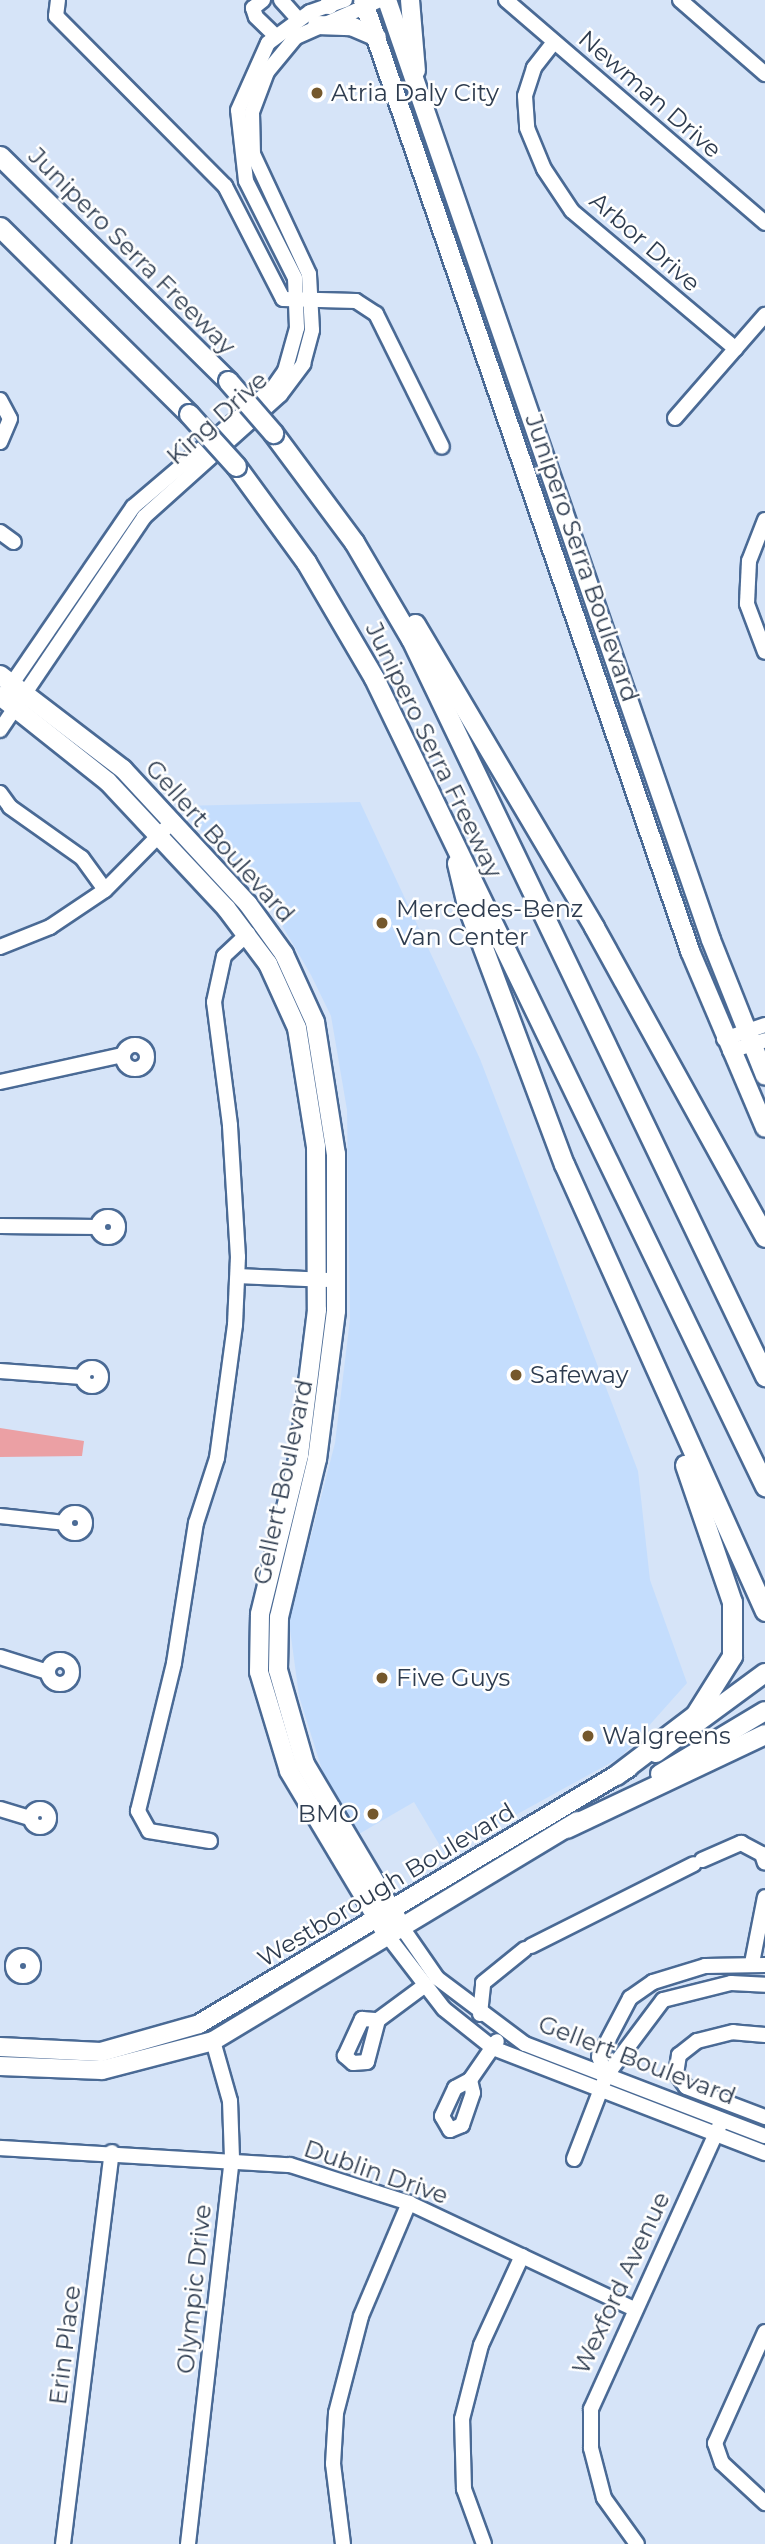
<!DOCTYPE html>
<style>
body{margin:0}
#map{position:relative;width:765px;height:2544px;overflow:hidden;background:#d6e4f8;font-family:Montserrat,sans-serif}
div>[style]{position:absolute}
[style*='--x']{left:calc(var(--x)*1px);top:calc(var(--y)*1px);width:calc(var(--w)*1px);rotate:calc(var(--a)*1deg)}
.built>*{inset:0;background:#c4ddfd}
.green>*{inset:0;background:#eba0a4}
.roads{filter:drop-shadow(2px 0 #4a6a95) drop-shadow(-2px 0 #4a6a95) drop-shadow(0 2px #4a6a95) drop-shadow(0 -2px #4a6a95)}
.minor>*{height:14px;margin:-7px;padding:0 7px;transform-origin:7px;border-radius:7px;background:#fff}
.minor>.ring{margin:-7px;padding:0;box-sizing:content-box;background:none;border:14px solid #fff;border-radius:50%}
.major>*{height:18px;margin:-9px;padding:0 9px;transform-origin:9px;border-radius:9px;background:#fff}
.highway>*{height:19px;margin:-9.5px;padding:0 9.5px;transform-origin:9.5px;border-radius:9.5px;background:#fff}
.bridges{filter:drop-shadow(2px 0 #4a6a95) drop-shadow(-2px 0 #4a6a95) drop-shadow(0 2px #4a6a95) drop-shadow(0 -2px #4a6a95)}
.highway-bridge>*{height:19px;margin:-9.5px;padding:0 9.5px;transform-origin:9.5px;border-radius:9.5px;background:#fff}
.dots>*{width:19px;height:19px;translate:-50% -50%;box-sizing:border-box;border:4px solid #fff;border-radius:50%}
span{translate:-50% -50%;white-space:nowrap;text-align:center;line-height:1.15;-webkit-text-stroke:5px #fff;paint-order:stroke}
.poi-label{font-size:24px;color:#2e3c4f}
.left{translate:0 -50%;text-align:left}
.right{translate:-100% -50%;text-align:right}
.street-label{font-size:24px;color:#2e3c4f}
</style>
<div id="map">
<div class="built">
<div style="clip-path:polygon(360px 802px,480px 1059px,638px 1471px,650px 1580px,687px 1683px,621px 1757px,445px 1854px,414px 1802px,359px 1834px,323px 1773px,299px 1696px,289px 1622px,335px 1443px,350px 1319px,347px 1110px,331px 1016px,311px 975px,266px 898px,178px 806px)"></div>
</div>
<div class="green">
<div style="clip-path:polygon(0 1428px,84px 1441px,82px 1456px,0 1457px)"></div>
</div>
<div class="roads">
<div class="minor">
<div style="--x:58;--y:0;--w:16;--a:97"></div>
<div style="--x:56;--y:16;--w:240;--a:45.2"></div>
<div style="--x:225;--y:186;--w:127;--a:62.8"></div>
<div style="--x:283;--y:299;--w:73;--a:1.6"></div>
<div style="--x:356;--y:301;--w:24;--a:33"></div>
<div style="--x:376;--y:314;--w:148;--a:63.6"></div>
<div style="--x:263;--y:0;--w:13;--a:141"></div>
<div style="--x:253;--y:8;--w:9;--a:72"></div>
<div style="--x:256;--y:17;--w:28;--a:44"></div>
<div style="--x:281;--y:0;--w:25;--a:48"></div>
<div style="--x:506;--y:0;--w:342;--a:40.7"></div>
<div style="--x:680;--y:0;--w:113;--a:41"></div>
<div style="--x:554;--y:42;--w:33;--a:128"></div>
<div style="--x:534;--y:68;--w:29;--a:108"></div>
<div style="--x:525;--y:96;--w:32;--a:86"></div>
<div style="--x:527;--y:128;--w:44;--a:67.5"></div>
<div style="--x:544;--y:169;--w:50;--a:56.3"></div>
<div style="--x:572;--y:211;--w:214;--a:40.1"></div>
<div style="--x:0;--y:400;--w:21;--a:62"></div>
<div style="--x:10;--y:419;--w:25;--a:113"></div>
<div style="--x:675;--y:418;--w:137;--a:-48.9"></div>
<div style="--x:765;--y:520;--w:44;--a:111.3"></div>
<div style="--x:749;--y:561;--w:43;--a:92.7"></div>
<div style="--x:747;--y:604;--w:51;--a:69.4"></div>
<div style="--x:0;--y:532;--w:17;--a:36"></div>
<div style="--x:7;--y:691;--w:223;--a:-55.6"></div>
<div style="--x:133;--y:507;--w:184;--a:-40.4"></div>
<div style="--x:273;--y:388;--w:21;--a:-55"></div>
<div style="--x:285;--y:371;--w:45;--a:-74.4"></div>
<div style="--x:297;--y:328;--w:50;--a:-92.3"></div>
<div style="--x:295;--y:278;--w:109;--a:-116.8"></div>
<div style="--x:246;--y:181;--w:71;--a:-96.4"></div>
<div style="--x:238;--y:110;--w:73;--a:-65.9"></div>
<div style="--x:268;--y:43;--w:52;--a:-36.4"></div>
<div style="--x:310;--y:12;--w:37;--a:-19"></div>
<div style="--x:0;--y:730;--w:257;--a:-55.9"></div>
<div style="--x:144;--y:517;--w:183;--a:-41.9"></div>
<div style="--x:280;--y:395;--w:39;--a:-53"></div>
<div style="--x:303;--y:364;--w:35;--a:-75"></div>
<div style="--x:312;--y:330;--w:56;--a:-93.1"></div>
<div style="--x:309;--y:274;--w:132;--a:-115"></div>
<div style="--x:253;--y:154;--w:42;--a:-91.4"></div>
<div style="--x:252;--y:112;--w:43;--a:-69.4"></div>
<div style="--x:267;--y:72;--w:45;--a:-50.4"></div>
<div style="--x:296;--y:37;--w:92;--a:-23.8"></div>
<div style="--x:0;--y:793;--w:17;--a:54"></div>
<div style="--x:10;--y:807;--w:88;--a:35.3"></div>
<div style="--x:82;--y:858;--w:39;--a:54"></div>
<div style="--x:0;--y:947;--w:54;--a:-21.8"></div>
<div style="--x:50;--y:927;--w:66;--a:-33.9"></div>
<div style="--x:105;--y:890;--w:95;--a:-45.4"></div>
<div style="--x:724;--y:1039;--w:43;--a:-18.9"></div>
<div class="ring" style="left:123px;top:1045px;width:10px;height:10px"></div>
<div style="--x:730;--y:1051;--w:37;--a:-17"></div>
<div style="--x:0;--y:1082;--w:126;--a:-12.4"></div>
<div class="ring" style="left:98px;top:1217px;width:6px;height:6px"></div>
<div style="--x:0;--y:1226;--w:98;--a:0.6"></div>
<div style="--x:238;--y:1276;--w:89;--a:2.6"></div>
<div class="ring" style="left:83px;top:1368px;width:4px;height:4px"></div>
<div style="--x:0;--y:1371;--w:82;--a:4.2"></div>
<div class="ring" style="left:65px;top:1513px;width:6px;height:6px"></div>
<div style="--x:0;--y:1516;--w:65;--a:6.1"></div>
<div style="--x:0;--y:1657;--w:50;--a:17.4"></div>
<div class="ring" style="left:48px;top:1660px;width:10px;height:10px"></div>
<div style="--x:0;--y:1809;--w:31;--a:17"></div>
<div class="ring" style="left:31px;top:1809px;width:4px;height:4px"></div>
<div style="--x:210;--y:1841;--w:62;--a:-170.7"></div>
<div style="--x:149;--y:1831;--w:23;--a:-119"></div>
<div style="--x:138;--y:1811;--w:152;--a:-76.3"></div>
<div style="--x:174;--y:1663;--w:142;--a:-81.1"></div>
<div style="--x:196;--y:1523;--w:68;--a:-72.1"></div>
<div style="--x:217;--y:1458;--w:134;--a:-82.3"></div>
<div style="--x:235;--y:1325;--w:68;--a:-87.5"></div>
<div style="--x:238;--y:1257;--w:132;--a:-93.5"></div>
<div style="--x:230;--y:1125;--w:124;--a:-97.4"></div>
<div style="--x:214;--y:1002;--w:47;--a:-77.7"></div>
<div style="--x:224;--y:956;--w:33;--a:-43"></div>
<div style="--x:702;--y:1860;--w:43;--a:-23.6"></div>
<div style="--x:741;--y:1843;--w:24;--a:28"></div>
<div style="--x:762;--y:1854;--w:9;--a:72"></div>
<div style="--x:401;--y:1926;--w:63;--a:55.3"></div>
<div style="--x:437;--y:1978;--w:110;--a:36.9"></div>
<div style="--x:525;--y:2044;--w:257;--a:21"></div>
<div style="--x:387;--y:1935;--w:93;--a:52.4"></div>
<div style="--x:444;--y:2009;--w:63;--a:38.5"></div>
<div style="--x:493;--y:2048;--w:292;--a:21.1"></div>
<div style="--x:531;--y:1946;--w:182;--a:-26.7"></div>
<div class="ring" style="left:13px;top:1956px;width:6px;height:6px"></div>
<div style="--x:752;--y:1963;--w:67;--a:-78.9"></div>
<div style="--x:480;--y:2014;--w:31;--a:-84"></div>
<div style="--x:483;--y:1983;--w:54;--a:-39"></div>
<div style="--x:378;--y:2020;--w:43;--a:104.7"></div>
<div style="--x:367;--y:2062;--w:14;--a:176"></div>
<div style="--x:353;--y:2063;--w:11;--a:-139"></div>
<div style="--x:345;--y:2056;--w:41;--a:-65.3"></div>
<div style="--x:362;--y:2019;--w:16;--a:4"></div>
<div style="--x:378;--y:2020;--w:57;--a:-36.5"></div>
<div style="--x:765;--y:2035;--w:32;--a:-175"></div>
<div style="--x:733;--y:2032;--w:37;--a:166"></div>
<div style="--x:697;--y:2041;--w:23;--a:142"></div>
<div style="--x:679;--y:2055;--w:18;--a:99"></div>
<div style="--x:676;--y:2073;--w:17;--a:54"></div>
<div style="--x:686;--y:2087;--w:85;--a:20.8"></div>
<div style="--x:606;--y:2076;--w:20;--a:-110"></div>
<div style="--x:599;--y:2057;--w:67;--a:-62.3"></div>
<div style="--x:630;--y:1998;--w:28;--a:-35"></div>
<div style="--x:653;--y:1982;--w:54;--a:-17.1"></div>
<div style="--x:705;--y:1966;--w:60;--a:-1"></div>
<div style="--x:470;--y:2080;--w:13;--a:77"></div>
<div style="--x:473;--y:2093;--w:34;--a:109"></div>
<div style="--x:462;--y:2125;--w:13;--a:157"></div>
<div style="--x:450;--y:2130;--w:16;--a:-120"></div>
<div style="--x:442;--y:2116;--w:31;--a:-65"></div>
<div style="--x:455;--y:2088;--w:17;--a:-28"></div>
<div style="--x:470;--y:2080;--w:47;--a:-55.3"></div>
<div style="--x:0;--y:2148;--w:290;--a:3.4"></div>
<div style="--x:290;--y:2165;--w:125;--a:17.7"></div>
<div style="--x:409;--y:2203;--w:249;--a:25.2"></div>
<div style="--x:574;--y:2159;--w:89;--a:-68.9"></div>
<div style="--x:606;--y:2076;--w:95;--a:-53.1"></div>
<div style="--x:663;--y:2000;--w:70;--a:-14"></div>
<div style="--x:731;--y:1983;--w:34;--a:3"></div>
<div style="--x:765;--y:2332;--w:122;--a:114.2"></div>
<div style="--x:715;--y:2443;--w:21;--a:71"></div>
<div style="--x:722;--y:2463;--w:59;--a:42.9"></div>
<div style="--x:63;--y:2544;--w:395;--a:-82.9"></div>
<div style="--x:188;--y:2544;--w:388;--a:-83.5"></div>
<div style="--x:232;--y:2158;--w:57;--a:-92"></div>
<div style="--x:230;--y:2101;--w:62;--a:-105.8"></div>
<div style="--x:343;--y:2544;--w:81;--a:-97.1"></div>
<div style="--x:333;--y:2464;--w:51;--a:-86.6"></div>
<div style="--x:336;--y:2413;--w:100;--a:-75.5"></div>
<div style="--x:361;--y:2316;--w:123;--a:-67"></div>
<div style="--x:484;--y:2544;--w:59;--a:-110"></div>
<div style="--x:464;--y:2489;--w:70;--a:-91.6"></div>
<div style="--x:462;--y:2419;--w:76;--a:-75.6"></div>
<div style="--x:481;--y:2345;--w:98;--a:-65.3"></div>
<div style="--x:637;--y:2544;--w:57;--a:-125.7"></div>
<div style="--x:604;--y:2498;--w:52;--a:-104.6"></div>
<div style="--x:591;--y:2448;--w:39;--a:-90"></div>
<div style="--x:591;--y:2409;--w:317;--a:-65.6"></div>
</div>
<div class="major">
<div style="--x:363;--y:0;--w:1006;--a:71.02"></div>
<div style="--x:690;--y:951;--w:192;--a:67"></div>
<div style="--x:387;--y:0;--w:994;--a:70.98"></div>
<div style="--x:711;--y:940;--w:146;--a:68.3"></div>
<div style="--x:410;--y:0;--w:71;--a:85.2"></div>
<div style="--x:329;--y:5;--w:6;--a:-59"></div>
<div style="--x:317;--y:25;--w:34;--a:2"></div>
<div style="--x:351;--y:26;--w:28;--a:23"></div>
<div style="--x:0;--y:675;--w:155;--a:37.4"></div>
<div style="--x:123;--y:769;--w:184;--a:47.2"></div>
<div style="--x:248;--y:904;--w:62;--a:54.2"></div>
<div style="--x:284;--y:954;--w:75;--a:65.5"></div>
<div style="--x:315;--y:1022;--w:134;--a:81"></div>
<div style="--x:336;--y:1154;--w:157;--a:90"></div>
<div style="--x:336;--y:1311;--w:149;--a:97.3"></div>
<div style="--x:317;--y:1459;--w:163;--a:103.5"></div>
<div style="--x:279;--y:1617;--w:53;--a:91.1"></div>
<div style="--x:278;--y:1670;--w:98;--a:74"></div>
<div style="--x:305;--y:1764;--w:188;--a:59.3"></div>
<div style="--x:0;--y:696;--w:138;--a:38.5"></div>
<div style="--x:108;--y:782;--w:173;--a:46.9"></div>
<div style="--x:226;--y:908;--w:70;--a:53.1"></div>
<div style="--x:268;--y:964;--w:70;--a:65.6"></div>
<div style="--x:297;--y:1028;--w:120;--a:80.9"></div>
<div style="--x:316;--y:1146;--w:164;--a:89.7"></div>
<div style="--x:317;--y:1310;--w:146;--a:97.1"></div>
<div style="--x:299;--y:1455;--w:164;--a:103.8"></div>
<div style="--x:260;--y:1614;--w:58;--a:91"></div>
<div style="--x:259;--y:1672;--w:103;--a:73.1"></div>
<div style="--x:289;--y:1771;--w:191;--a:59.1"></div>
<div style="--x:656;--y:1753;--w:135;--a:-36.3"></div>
<div style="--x:660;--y:1774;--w:122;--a:-31"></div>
<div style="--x:0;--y:2047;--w:101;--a:2.8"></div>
<div style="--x:101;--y:2052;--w:102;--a:-15.9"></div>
<div style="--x:199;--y:2024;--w:500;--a:-30.8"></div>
<div style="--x:0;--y:2066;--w:102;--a:2.2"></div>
<div style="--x:102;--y:2070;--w:115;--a:-14.6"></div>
<div style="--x:213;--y:2041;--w:426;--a:-31.1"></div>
</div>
<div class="highway">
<div style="--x:0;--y:156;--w:320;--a:44.6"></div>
<div style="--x:0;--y:227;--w:266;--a:44.7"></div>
<div style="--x:273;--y:433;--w:136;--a:53.4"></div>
<div style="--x:354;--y:542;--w:113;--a:59.6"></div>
<div style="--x:411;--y:639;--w:818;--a:64.34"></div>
<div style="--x:236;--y:466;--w:119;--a:53.9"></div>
<div style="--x:306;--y:562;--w:134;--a:59.6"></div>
<div style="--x:374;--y:678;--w:898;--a:64.18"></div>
<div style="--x:415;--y:624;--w:352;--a:59.4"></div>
<div style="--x:594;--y:927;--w:354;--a:61.1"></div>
<div style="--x:457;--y:863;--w:43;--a:76.6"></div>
<div style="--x:467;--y:905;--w:277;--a:69.5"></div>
<div style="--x:564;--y:1164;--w:490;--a:65.8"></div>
<div style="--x:616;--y:1775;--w:99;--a:-37.2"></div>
<div style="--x:695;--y:1715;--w:70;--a:-57.9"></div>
<div style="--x:732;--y:1656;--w:54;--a:-90"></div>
<div style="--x:732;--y:1602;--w:145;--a:-108.9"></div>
<div style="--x:566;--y:1828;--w:220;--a:-25.3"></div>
</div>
</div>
<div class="bridges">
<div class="highway-bridge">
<div style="--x:228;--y:381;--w:69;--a:49.1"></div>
<div style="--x:189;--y:414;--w:70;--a:47.9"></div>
</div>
</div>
<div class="dots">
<div style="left:317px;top:93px;background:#75582c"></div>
<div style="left:382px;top:923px;background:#75582c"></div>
<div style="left:516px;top:1375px;background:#75582c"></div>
<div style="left:382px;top:1678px;background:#75582c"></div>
<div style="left:588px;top:1736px;background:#75582c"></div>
<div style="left:373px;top:1814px;background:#75582c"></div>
</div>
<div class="poi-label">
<span class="left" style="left:331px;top:93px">Atria Daly City</span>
<span class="left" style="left:396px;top:923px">Mercedes-Benz<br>Van Center</span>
<span class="left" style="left:530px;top:1375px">Safeway</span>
<span class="left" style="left:396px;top:1678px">Five Guys</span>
<span class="left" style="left:602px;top:1736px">Walgreens</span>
<span class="right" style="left:359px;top:1814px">BMO</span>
</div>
<div class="street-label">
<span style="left:650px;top:94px;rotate:41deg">Newman Drive</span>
<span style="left:645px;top:242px;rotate:41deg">Arbor Drive</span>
<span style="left:132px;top:251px;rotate:45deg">Junipero Serra Freeway</span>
<span style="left:217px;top:418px;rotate:-42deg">King Drive</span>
<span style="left:582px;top:558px;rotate:71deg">Junipero Serra Boulevard</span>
<span style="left:434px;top:750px;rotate:64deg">Junipero Serra Freeway</span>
<span style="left:220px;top:841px;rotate:48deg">Gellert Boulevard</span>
<span style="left:283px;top:1482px;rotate:-78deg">Gellert Boulevard</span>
<span style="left:386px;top:1885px;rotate:-31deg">Westborough Boulevard</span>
<span style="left:637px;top:2060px;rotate:21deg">Gellert Boulevard</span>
<span style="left:376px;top:2172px;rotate:19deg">Dublin Drive</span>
<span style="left:621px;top:2283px;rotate:-65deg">Wexford Avenue</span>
<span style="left:194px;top:2289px;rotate:-84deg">Olympic Drive</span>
<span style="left:65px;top:2345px;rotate:-83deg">Erin Place</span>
</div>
</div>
